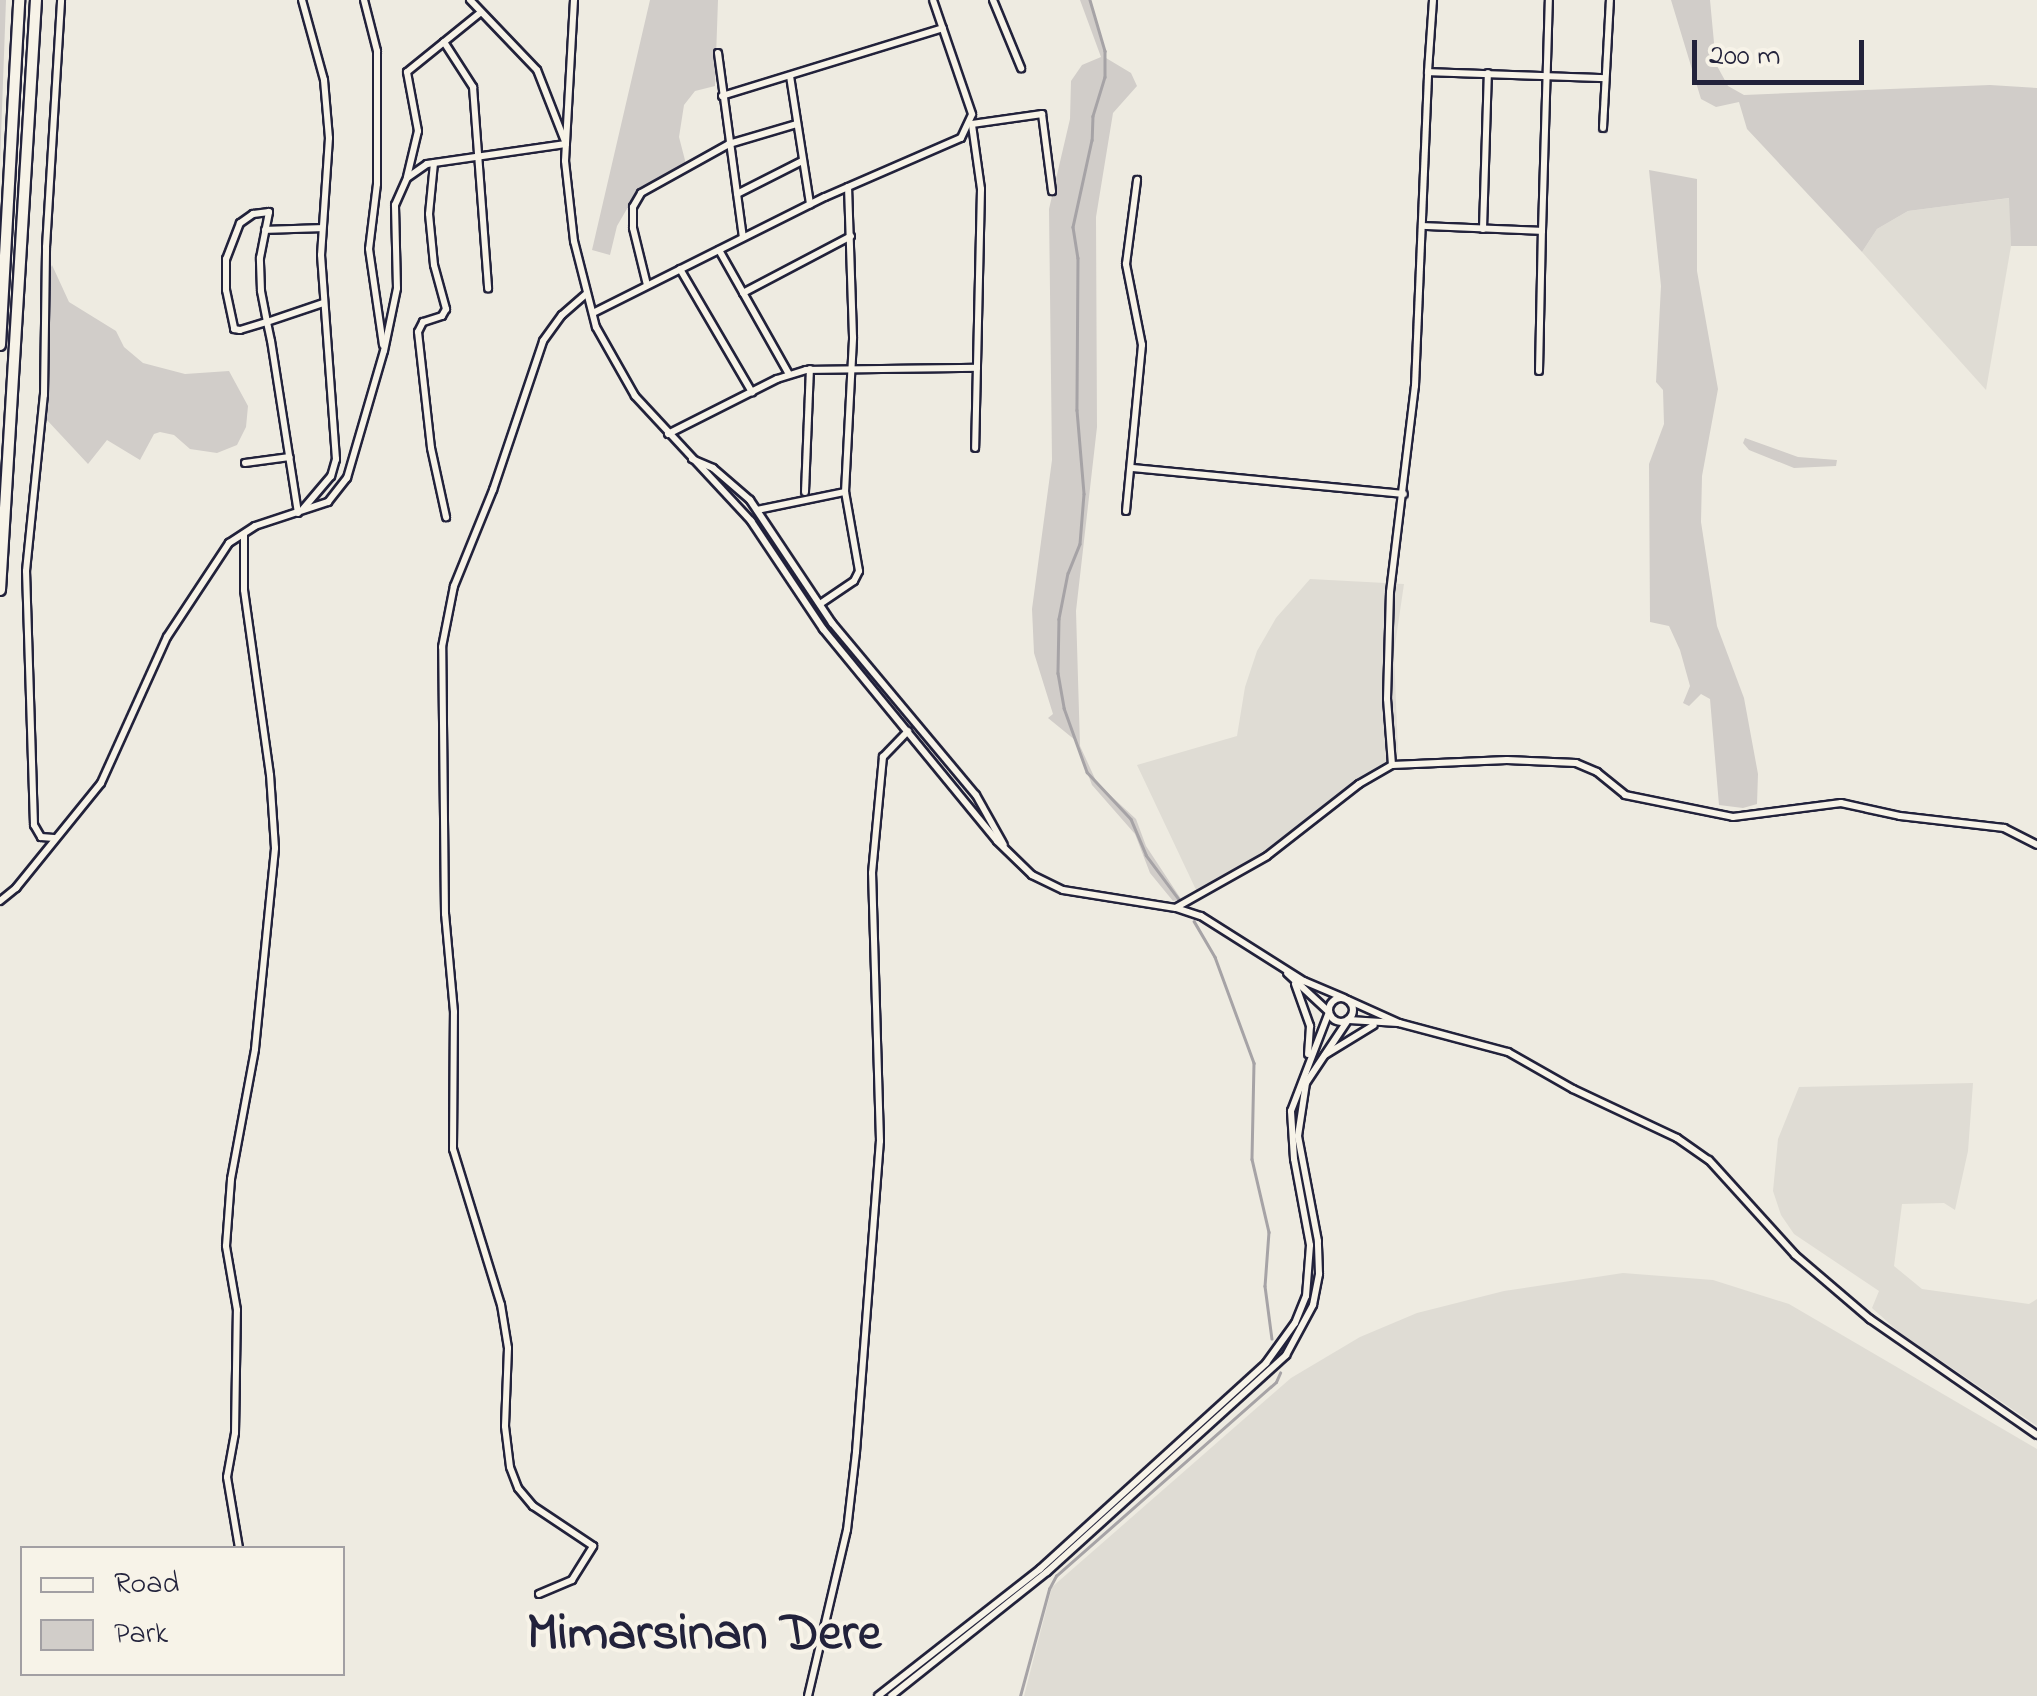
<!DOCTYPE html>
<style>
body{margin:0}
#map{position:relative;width:2037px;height:1696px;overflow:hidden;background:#eeebe1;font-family:"Indie Flower",sans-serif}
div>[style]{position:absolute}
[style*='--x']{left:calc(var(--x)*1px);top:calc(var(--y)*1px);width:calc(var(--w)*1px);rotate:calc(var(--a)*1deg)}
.built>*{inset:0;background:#dfdcd4}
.green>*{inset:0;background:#d1cdc9}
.stream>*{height:2.5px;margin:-1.25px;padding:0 1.25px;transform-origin:1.25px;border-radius:1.25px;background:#a6a3a6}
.roads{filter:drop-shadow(2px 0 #22223b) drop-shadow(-2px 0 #22223b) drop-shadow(0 2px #22223b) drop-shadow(0 -2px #22223b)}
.minor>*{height:6px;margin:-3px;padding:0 3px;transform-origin:3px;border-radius:3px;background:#f7f3e8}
.minor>.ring{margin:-3px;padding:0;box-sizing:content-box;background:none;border:6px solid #f7f3e8;border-radius:50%}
.highway>*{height:10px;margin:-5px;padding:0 5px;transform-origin:5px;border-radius:5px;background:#f7f3e8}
span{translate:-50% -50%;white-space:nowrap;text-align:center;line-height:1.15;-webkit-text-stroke:8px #f7f3e8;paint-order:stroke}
.district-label{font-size:52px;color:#22223b;font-weight:700}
.legend{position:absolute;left:20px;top:1546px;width:325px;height:130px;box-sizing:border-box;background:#f7f3e8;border:2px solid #a29fa3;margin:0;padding:12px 18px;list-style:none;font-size:30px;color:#22223b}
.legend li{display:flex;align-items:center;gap:20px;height:50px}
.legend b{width:50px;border:2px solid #a29fa3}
.scale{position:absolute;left:1692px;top:40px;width:172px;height:45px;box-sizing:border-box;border:5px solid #22223b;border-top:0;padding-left:12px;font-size:30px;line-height:35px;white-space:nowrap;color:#22223b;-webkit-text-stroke:8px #f7f3e8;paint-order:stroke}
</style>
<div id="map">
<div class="built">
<div style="clip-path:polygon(2010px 198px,2011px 246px,1986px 390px,1862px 252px,1877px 229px,1908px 211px)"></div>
<div style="clip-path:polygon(1310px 579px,1404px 584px,1394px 652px,1398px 752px,1394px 765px,1300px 831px,1198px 894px,1137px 765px,1237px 736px,1245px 687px,1257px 651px,1276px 618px)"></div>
<div style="clip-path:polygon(1973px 1083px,1968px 1151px,1955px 1210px,1944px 1203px,1902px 1204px,1894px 1266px,1922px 1289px,2029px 1304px,2037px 1299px,2037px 1426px,1899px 1332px,1872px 1308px,1879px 1291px,1794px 1234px,1781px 1215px,1773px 1191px,1778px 1139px,1799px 1087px)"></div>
<div style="clip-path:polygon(1623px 1273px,1713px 1280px,1789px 1304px,2037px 1449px,2037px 1696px,1024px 1696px,1052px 1587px,1291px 1378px,1360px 1337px,1417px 1313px,1504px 1291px)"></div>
</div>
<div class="green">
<div style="clip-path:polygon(0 0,6px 0,0 163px)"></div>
<div style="clip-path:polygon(650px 0,718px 0,715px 86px,695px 91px,684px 105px,679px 137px,687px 168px,635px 195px,617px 226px,610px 255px,592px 250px)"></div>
<div style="clip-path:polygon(1080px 0,1091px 0,1106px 58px,1131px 73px,1137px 86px,1113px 113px,1096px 217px,1097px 427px,1076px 611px,1080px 746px,1097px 783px,1136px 819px,1146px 846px,1181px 899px,1173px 901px,1150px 873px,1135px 834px,1092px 785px,1075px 740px,1048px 718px,1053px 714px,1034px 653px,1032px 609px,1052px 460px,1049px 209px,1070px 119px,1071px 81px,1082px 65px,1101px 57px)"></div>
<div style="clip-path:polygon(1671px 0,1710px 0,1716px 64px,1728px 86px,1744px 95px,1990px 85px,2037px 88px,2037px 246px,2011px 246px,2009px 198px,1908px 211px,1877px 229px,1862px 252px,1747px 129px,1739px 102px,1716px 107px,1701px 99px)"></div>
<div style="clip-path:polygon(1649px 170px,1697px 179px,1697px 271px,1718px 389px,1702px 476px,1701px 522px,1717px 626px,1744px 698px,1758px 774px,1757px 804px,1743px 808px,1719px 805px,1710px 699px,1701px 694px,1689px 706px,1683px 703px,1690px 686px,1680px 650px,1669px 626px,1650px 622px,1649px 464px,1664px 424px,1663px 390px,1656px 382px,1661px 286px)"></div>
<div style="clip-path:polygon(52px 265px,69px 302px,116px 331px,124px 347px,143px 363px,185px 374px,229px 371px,248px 406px,246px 427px,237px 445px,217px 453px,190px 449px,174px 435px,160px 432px,154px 434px,140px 460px,107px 440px,88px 464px,46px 419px,48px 274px)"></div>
<div style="clip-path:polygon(1745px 438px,1798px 457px,1837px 460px,1836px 466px,1794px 468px,1749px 450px,1743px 443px)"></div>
</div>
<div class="stream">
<div style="--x:1090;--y:0;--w:53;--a:73.6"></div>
<div style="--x:1105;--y:51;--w:26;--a:90"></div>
<div style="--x:1105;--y:77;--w:41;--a:107.1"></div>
<div style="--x:1093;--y:116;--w:24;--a:92"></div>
<div style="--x:1092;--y:140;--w:89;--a:102.3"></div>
<div style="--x:1073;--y:227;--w:31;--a:81"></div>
<div style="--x:1078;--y:258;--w:152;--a:90.4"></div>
<div style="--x:1077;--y:410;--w:84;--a:85.2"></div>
<div style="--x:1084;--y:494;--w:50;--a:94.6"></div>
<div style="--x:1080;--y:544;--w:31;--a:112"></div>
<div style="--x:1068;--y:573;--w:47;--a:101.1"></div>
<div style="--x:1059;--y:619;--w:54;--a:91.1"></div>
<div style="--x:1058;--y:673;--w:36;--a:80"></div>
<div style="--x:1064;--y:708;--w:68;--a:70.2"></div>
<div style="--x:1087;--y:772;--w:64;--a:46.9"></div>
<div style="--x:1131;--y:819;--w:39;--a:67"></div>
<div style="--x:1146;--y:855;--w:54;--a:53.3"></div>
<div style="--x:1194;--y:921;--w:42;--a:59.7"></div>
<div style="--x:1215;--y:957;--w:113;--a:69.8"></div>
<div style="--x:1254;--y:1063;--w:96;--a:91.2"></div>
<div style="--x:1252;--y:1159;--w:75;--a:76.9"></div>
<div style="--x:1269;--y:1232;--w:54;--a:94.2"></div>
<div style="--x:1265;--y:1286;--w:53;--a:82.5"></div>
<div style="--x:1020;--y:1696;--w:111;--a:-74.8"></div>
<div style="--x:1049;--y:1589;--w:15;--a:-62"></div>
<div style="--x:1056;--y:1576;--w:293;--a:-41.4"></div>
<div style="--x:1276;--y:1382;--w:10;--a:-66"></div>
</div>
<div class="roads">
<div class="minor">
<div style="--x:302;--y:0;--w:83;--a:74.6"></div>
<div style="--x:324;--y:80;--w:58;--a:85.1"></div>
<div style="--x:329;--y:138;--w:117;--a:93.9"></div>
<div style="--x:321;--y:255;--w:205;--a:85.8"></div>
<div style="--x:336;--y:459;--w:18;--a:106"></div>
<div style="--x:331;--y:476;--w:43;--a:130.3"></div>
<div style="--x:364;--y:0;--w:53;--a:75.7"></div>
<div style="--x:377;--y:51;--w:133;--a:90"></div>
<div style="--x:377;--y:184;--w:65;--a:97"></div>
<div style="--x:369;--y:249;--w:97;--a:81.7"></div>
<div style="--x:574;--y:0;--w:161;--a:93.2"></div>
<div style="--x:565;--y:161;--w:81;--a:83.6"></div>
<div style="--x:574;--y:241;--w:89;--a:75.7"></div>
<div style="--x:596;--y:327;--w:79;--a:60.5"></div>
<div style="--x:635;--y:396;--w:171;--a:47.1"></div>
<div style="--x:751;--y:521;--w:130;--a:56.3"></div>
<div style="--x:823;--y:629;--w:274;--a:50.6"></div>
<div style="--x:997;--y:841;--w:49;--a:44.2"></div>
<div style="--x:1032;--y:875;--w:34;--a:26"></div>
<div style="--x:1063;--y:890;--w:114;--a:9.1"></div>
<div style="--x:1176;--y:908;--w:26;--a:18"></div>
<div style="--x:1201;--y:916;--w:122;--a:32.3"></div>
<div style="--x:1304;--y:981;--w:43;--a:23"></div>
<div style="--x:993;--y:0;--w:74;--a:67.6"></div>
<div style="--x:1433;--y:0;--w:72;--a:94"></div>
<div style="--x:1428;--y:72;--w:176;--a:2"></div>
<div style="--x:444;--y:42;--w:54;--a:57.2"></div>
<div style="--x:473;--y:87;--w:202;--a:85.7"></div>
<div style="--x:718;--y:53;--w:186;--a:82.3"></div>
<div style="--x:790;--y:76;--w:130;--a:81.1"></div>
<div style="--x:722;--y:96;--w:231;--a:-17.1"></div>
<div style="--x:972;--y:124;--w:71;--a:-8.1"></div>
<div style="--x:1042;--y:114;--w:78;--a:82.6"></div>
<div style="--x:972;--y:125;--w:65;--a:82"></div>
<div style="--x:981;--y:189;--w:259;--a:91.3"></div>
<div style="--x:1603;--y:128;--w:128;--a:-86.9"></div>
<div style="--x:434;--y:163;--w:51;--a:95.6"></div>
<div style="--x:429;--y:214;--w:51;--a:84.4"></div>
<div style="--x:434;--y:265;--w:46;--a:74.7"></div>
<div style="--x:446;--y:309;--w:8;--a:120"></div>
<div style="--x:442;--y:316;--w:20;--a:162"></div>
<div style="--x:423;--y:322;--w:11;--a:117"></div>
<div style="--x:418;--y:332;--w:117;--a:83.6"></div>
<div style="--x:431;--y:448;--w:71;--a:77.7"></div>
<div style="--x:407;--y:177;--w:47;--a:-76.6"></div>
<div style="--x:418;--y:131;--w:60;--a:-100.6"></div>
<div style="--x:407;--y:72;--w:95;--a:-39"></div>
<div style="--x:737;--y:194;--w:73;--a:-26.9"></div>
<div style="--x:1424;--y:226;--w:118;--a:2.4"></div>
<div style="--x:1542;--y:231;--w:231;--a:-88.3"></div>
<div style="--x:1483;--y:229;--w:156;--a:-88.2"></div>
<div style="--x:265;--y:230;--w:57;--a:-2"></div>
<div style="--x:719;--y:250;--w:142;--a:60.6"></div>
<div style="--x:680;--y:269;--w:143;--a:59.7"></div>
<div style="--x:647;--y:285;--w:59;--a:-103.8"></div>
<div style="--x:633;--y:228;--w:21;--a:-90"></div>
<div style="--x:633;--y:207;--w:16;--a:-60"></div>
<div style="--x:641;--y:193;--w:101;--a:-29.1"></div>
<div style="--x:729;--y:144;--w:71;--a:-16.4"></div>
<div style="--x:743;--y:293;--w:122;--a:-27.8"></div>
<div style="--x:593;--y:313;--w:259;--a:-26.6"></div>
<div style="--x:825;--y:197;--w:148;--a:-23.5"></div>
<div style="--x:961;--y:138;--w:26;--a:-65"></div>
<div style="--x:972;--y:114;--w:120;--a:-108.9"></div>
<div style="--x:1539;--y:371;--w:140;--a:-88.8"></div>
<div style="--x:668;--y:434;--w:122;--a:-26.8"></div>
<div style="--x:777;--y:379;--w:30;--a:-17"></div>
<div style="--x:806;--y:370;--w:171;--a:-0.7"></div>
<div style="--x:692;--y:459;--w:23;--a:23"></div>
<div style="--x:713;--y:468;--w:49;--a:40.9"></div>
<div style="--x:750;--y:500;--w:148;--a:56.3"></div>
<div style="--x:832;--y:623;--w:224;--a:50.1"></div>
<div style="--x:976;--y:795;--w:57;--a:60.8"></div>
<div style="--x:245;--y:463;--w:45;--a:-7.6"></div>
<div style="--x:1133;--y:468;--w:272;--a:5.5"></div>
<div style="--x:805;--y:492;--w:123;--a:-87.7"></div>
<div style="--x:757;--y:510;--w:90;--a:-11.6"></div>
<div style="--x:1126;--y:511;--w:167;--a:-84.5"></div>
<div style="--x:1142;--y:345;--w:83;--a:-101.2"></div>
<div style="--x:1126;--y:264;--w:85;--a:-82.5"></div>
<div style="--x:298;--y:513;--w:174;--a:-98.9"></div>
<div style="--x:271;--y:341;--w:19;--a:-102"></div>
<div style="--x:267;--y:322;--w:32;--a:-101"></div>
<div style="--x:261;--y:291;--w:33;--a:-92"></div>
<div style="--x:260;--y:258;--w:47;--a:-78.9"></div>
<div style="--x:269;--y:212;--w:16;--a:173"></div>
<div style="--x:253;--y:214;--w:16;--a:145"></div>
<div style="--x:240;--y:223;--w:39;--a:111"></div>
<div style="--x:226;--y:259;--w:31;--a:90"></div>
<div style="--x:226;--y:290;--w:40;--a:78"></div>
<div style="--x:234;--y:329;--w:6;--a:9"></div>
<div style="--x:240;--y:330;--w:28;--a:-17"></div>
<div style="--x:267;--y:322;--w:59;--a:-18.7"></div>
<div style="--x:820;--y:604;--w:41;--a:-34.1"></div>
<div style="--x:854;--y:581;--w:11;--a:-63"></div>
<div style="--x:859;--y:571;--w:80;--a:-100"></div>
<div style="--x:845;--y:492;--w:155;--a:-87"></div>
<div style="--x:853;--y:337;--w:150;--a:-91.9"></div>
<div style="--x:1392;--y:765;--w:66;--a:-94.3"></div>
<div style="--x:1387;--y:699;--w:107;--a:-88.4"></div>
<div style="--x:1390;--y:592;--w:208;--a:-83.1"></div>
<div style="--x:1415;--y:386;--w:314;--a:-87.6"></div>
<div style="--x:54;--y:838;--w:13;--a:-176"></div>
<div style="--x:41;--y:837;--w:14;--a:-120"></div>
<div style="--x:34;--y:825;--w:254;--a:-91.8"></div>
<div style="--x:26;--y:571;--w:177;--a:-84.2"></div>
<div style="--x:44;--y:395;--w:148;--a:-89.2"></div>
<div style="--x:46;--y:247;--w:247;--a:-86.5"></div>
<div style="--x:0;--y:901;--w:21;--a:-39"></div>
<div style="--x:16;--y:888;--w:135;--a:-51"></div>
<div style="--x:101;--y:783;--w:160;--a:-65.7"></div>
<div style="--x:167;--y:637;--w:113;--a:-56.6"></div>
<div style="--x:229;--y:543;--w:31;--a:-33"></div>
<div style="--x:255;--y:526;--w:77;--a:-18.2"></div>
<div style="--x:328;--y:502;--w:31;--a:-52"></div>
<div style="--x:347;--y:478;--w:132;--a:-73.8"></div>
<div style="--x:384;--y:351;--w:64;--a:-78.3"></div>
<div style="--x:397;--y:288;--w:83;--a:-91.4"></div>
<div style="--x:395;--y:205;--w:30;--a:-66"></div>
<div style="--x:407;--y:178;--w:24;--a:-35"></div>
<div style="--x:427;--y:164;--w:140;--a:-8.2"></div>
<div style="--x:566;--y:144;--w:79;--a:-111.4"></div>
<div style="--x:537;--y:70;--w:97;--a:-133.7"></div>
<div style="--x:1177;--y:907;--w:103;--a:-29.5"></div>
<div style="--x:1267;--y:856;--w:117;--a:-38"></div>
<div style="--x:1359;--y:784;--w:38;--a:-30"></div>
<div style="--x:1392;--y:765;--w:115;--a:-2.5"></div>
<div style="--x:1507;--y:760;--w:69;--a:2.5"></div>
<div style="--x:1576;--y:763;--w:23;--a:23"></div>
<div style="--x:1597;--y:772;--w:36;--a:39"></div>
<div style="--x:1625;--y:795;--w:110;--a:11.5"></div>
<div style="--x:1733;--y:817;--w:109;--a:-7.4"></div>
<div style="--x:1841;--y:803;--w:60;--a:12.4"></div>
<div style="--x:1900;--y:816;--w:105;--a:6.6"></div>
<div style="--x:2004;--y:828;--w:37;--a:27"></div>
<div style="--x:1295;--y:984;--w:45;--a:70.3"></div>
<div style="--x:1310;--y:1026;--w:28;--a:94"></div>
<div class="ring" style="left:1329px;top:998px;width:18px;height:18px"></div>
<div style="--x:1348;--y:1000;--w:56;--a:24.3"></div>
<div style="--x:1399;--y:1023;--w:113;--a:14.9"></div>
<div style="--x:1508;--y:1052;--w:75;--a:29.6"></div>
<div style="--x:1573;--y:1089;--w:115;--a:25.2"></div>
<div style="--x:1677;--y:1138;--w:39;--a:35"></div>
<div style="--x:1709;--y:1160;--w:128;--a:47.8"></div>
<div style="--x:1795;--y:1255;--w:99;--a:40.5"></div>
<div style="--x:1870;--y:1319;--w:203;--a:34.8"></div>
<div style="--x:1325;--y:1055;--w:57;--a:-31.5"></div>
<div style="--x:239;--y:1548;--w:72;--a:-99.6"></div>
<div style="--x:227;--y:1477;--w:45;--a:-79.7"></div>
<div style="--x:235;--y:1433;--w:123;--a:-89.1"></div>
<div style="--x:237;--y:1310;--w:65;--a:-99.8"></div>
<div style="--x:226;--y:1246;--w:67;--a:-85.7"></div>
<div style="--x:231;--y:1179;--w:132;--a:-79.5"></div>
<div style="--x:255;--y:1049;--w:202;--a:-84.3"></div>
<div style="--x:275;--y:848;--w:73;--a:-93.9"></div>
<div style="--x:270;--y:775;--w:187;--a:-98"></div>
<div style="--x:244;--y:590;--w:55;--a:-90"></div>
<div style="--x:539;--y:1594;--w:36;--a:-23"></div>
<div style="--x:572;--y:1580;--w:40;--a:-58"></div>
<div style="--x:593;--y:1546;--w:72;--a:-146.3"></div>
<div style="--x:533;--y:1506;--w:23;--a:-130"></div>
<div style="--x:518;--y:1488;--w:22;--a:-111"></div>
<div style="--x:510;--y:1467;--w:41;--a:-97"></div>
<div style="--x:505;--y:1426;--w:78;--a:-87.8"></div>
<div style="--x:508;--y:1348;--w:44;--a:-99.2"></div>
<div style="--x:501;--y:1305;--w:163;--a:-107.1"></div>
<div style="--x:453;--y:1149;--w:137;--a:-89.6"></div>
<div style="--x:454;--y:1012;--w:98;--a:-95.2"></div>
<div style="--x:445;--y:914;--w:267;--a:-90.6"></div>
<div style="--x:442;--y:647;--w:62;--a:-78.9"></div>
<div style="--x:454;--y:586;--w:104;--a:-67.9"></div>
<div style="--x:493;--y:490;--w:157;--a:-71.4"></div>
<div style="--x:543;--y:341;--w:32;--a:-54"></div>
<div style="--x:562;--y:315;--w:33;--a:-41"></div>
<div style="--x:808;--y:1696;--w:171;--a:-76.8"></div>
<div style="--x:847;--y:1530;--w:79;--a:-83.4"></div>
<div style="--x:856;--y:1452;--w:312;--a:-85.6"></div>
<div style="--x:880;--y:1141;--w:268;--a:-91.7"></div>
<div style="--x:872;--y:873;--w:117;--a:-84.6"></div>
<div style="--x:883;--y:757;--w:36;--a:-46"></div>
<div style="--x:878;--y:1696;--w:206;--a:-38.1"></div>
<div style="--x:1040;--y:1569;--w:306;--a:-42.3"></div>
<div style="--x:1266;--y:1363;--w:49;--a:-54.1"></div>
<div style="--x:1295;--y:1323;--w:29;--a:-68"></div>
<div style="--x:1306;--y:1296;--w:51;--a:-85.5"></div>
<div style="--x:1310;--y:1245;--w:87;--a:-100.5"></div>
<div style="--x:1294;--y:1159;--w:48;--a:-93.6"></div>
<div style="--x:1291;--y:1111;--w:106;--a:-69"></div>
<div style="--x:1329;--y:1012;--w:57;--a:-137.1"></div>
<div style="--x:891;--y:1696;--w:199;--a:-38.5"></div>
<div style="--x:1047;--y:1572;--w:323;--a:-42.2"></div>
<div style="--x:1286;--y:1355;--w:57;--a:-61.6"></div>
<div style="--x:1313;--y:1305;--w:32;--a:-79"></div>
<div style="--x:1319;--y:1274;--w:33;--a:-92"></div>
<div style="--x:1318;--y:1241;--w:107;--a:-100.8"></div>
<div style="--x:1298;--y:1136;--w:54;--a:-81.4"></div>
<div style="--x:1306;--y:1083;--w:76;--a:-56.3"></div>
<div style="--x:1348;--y:1020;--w:51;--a:3.4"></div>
</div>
<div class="highway">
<div style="--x:0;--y:345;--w:346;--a:-86.8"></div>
<div style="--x:0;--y:590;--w:591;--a:-86.51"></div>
</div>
</div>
<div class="district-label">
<span style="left:704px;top:1636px">Mimarsinan Dere</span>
</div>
<ul class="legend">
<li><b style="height:12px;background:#f7f3e8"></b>Road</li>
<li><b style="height:28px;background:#d1cdc9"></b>Park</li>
</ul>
<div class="scale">200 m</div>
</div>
